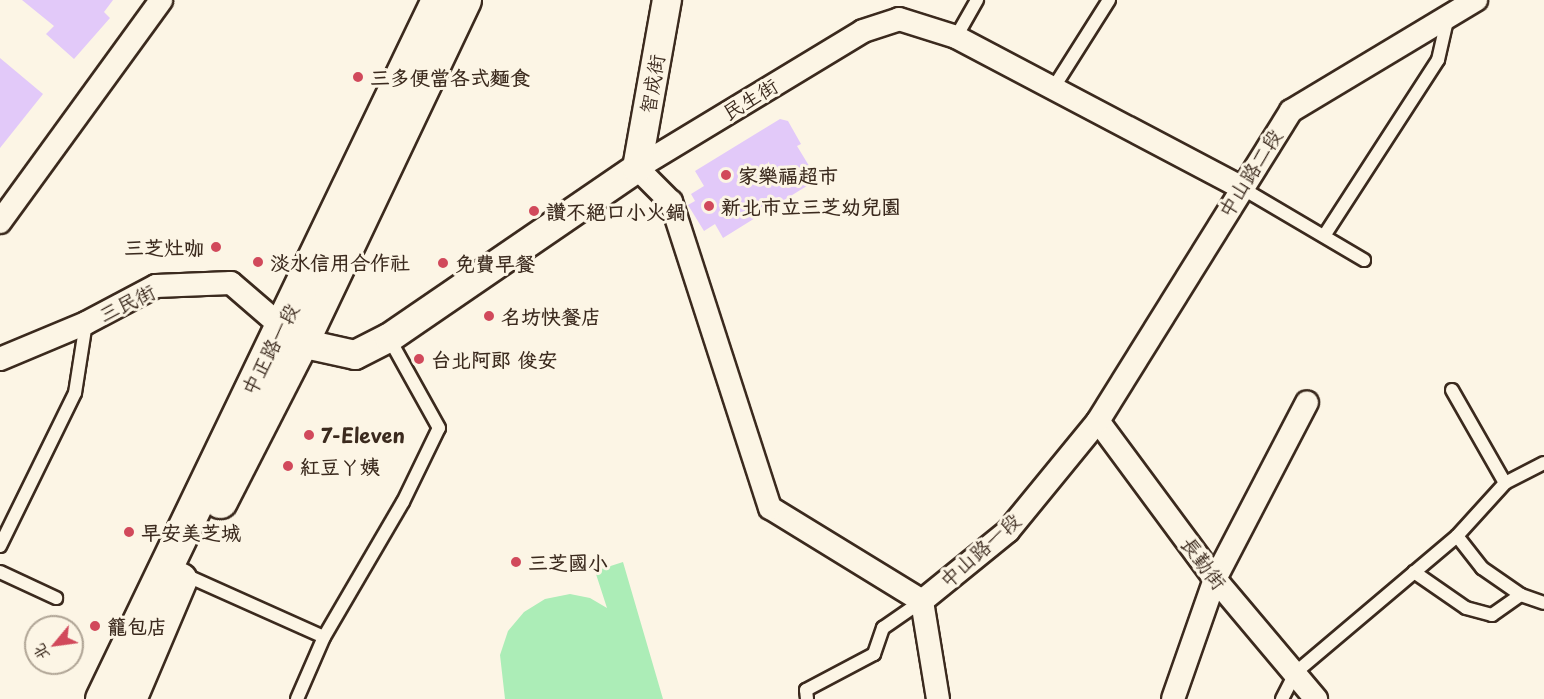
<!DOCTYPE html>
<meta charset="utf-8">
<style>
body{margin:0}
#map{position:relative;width:1544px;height:699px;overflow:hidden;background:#fcf5e5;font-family:"Playpen Sans","LXGW WenKai TC",sans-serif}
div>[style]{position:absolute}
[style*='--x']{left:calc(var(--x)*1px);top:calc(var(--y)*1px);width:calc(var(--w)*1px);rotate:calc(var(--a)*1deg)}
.green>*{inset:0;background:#acedb7}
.building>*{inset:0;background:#e2c9f9}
.roads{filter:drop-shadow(2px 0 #3b2a1e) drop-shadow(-2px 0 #3b2a1e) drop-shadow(0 2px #3b2a1e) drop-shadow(0 -2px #3b2a1e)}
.service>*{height:12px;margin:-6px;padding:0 6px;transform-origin:6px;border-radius:6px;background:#fcf5e5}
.minor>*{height:22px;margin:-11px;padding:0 11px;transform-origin:11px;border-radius:11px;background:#fcf5e5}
.tertiary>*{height:28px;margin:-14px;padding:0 14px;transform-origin:14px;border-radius:14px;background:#fcf5e5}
.secondary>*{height:33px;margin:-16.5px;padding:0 16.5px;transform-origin:16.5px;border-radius:16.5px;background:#fcf5e5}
.dots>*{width:16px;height:16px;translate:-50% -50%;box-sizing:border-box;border:3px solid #fcf5e5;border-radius:50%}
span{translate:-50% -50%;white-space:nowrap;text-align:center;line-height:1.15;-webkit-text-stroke:6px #fcf5e5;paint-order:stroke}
.poi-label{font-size:20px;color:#3b2a1e;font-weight:700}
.left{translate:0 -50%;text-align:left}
.right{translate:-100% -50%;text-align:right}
.street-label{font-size:20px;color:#3b2a1e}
.north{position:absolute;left:24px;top:615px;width:60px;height:60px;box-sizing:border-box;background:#fcf5e5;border:2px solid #afa495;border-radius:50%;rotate:241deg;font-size:16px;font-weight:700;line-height:24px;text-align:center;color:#3b2a1e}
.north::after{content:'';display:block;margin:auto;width:21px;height:27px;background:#d1495b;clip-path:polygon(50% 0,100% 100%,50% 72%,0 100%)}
</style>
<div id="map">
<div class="green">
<div style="clip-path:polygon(623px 562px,663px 699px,505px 699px,500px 655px,508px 631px,524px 612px,545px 599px,570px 594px,590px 598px,607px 608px,595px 571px)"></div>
</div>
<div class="building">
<div style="clip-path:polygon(22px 0,113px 0,104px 12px,110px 18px,74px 59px,46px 34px,54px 26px)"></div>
<div style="clip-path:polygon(0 58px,43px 94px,0 148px)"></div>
<div style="clip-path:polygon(780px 119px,788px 121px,801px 144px,797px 146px,814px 174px,807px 178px,810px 184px,723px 238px,715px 224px,704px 231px,688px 205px,695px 201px,691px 194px,704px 186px,695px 171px)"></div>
</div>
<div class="roads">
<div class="service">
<div style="--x:956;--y:37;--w:43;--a:-60.4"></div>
<div style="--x:1054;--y:87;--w:103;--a:-57.7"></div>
<div style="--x:1240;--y:187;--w:144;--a:30.5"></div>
<div style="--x:1324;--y:236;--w:210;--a:-57.1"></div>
<div style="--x:1438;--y:60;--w:45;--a:-77.2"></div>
<div style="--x:1452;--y:390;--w:107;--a:60.3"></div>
<div style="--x:1457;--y:536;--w:41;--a:52"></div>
<div style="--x:1482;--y:568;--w:47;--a:34.7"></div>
<div style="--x:1521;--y:595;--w:24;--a:19"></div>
<div style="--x:0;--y:546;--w:170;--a:-63.9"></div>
<div style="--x:75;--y:393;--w:71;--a:-81.1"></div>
<div style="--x:0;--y:572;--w:62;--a:24.9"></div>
<div style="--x:1414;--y:572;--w:63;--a:34.7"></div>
<div style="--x:1466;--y:608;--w:27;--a:15"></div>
<div style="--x:1492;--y:615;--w:35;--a:-35"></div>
<div style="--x:183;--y:574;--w:154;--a:24.1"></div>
<div style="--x:297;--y:699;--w:68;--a:-66.5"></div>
<div style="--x:324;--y:637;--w:156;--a:-59.7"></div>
<div style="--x:403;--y:502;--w:82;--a:-64.1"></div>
<div style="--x:439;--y:428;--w:103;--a:-119.1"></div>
<div style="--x:807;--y:699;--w:9;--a:-96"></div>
<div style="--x:806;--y:690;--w:77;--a:-27.9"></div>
<div style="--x:874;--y:654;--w:28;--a:-71"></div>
<div style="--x:883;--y:628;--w:47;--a:-34.7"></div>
<div style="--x:1282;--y:699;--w:29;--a:-63"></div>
<div style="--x:1295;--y:673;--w:212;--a:-40.2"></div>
<div style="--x:1457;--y:536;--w:72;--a:-47.8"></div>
<div style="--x:1505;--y:483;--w:44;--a:-27.1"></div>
</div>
<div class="minor">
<div style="--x:0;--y:222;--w:274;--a:-54"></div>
<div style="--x:0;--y:359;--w:93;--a:-22.7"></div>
<div style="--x:86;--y:323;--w:79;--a:-27.9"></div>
<div style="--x:156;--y:286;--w:75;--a:-2.3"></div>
<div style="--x:231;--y:283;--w:66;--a:40.7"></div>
<div style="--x:1098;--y:421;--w:197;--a:53.5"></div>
<div style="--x:1215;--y:579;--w:157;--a:49.9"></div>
<div style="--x:922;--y:601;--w:178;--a:-148.5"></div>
<div style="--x:770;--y:508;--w:322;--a:-107.9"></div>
<div style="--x:671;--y:202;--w:48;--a:-135"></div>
<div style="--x:637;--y:168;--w:264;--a:-31.2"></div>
<div style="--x:863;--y:31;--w:38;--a:-18"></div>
<div style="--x:899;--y:19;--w:60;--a:17.5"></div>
<div style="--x:956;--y:37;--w:321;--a:27.8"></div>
<div style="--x:938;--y:699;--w:99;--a:-99.3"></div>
<div style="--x:922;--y:601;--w:111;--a:-39.1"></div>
<div style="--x:1008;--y:531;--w:142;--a:-50.7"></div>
<div style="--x:1098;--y:421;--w:365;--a:-58.1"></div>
<div style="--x:1291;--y:111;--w:216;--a:-31"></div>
<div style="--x:1173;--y:699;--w:127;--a:-70.7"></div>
<div style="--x:1215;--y:579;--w:199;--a:-62.5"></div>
</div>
<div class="tertiary">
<div style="--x:285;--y:330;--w:21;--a:39"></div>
<div style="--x:301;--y:343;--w:55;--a:12.5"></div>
<div style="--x:355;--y:355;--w:38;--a:-27"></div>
<div style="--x:389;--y:338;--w:301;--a:-34.4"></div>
<div style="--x:637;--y:168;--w:171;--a:-79.9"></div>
</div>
<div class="secondary">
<div style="--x:220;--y:501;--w:178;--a:-62.9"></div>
<div style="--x:301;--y:343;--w:380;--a:-64.6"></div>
<div style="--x:102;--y:699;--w:776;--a:-64.33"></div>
<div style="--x:129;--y:699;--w:130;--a:-67"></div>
</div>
</div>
<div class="dots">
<div style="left:358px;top:77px;background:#d1495b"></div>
<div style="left:726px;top:175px;background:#d1495b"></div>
<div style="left:709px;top:206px;background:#d1495b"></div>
<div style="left:534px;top:211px;background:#d1495b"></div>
<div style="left:216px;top:247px;background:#d1495b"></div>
<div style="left:258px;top:262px;background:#d1495b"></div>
<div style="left:443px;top:263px;background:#d1495b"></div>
<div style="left:489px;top:316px;background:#d1495b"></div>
<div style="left:419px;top:359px;background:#d1495b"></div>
<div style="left:309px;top:435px;background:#d1495b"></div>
<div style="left:288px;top:466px;background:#d1495b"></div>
<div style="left:129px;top:532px;background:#d1495b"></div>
<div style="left:516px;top:562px;background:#d1495b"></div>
<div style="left:95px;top:626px;background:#d1495b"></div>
</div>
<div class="poi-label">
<span class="left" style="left:370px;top:77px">三多便當各式麵食</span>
<span class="left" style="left:738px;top:175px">家樂福超市</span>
<span class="left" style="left:721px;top:206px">新北市立三芝幼兒園</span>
<span class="left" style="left:546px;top:211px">讚不絕口小火鍋</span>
<span class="right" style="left:204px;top:247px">三芝灶咖</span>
<span class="left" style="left:270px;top:262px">淡水信用合作社</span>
<span class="left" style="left:455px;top:263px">免費早餐</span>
<span class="left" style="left:501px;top:316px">名坊快餐店</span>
<span class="left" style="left:431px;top:359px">台北阿郎 俊安</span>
<span class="left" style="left:321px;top:435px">7-Eleven</span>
<span class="left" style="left:300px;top:466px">紅豆ㄚ姨</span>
<span class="left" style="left:141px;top:532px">早安美芝城</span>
<span class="left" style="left:528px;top:562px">三芝國小</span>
<span class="left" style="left:107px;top:626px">籠包店</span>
</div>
<div class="street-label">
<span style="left:652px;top:84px;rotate:-80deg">智成街</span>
<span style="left:750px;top:99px;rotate:-31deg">民生街</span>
<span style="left:1250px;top:173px;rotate:-58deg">中山路二段</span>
<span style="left:127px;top:303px;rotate:-26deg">三民街</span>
<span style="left:270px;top:349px;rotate:-63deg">中正路一段</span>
<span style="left:980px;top:550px;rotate:-42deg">中山路一段</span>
<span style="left:1204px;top:563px;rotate:53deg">長勤街</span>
</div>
<div class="north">北</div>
</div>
